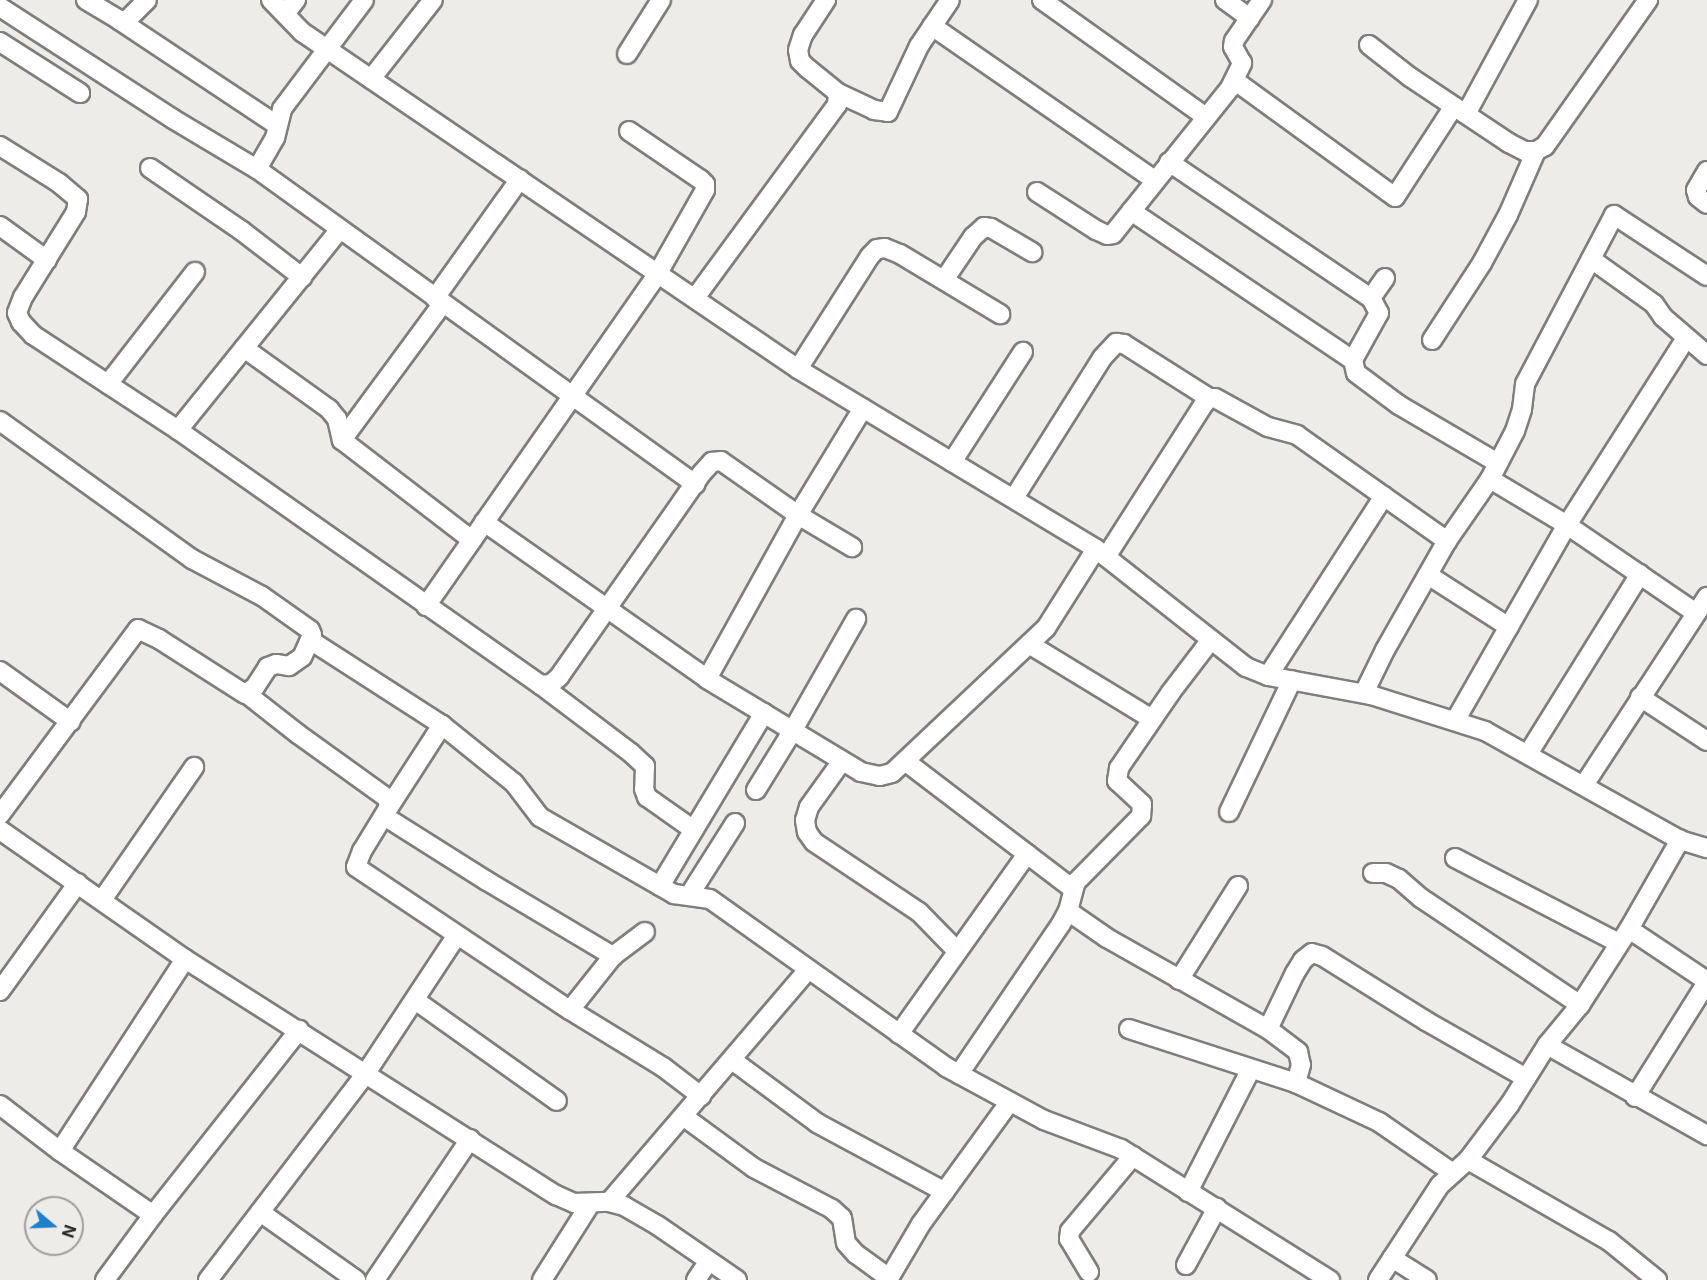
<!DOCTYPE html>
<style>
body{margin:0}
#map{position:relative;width:1707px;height:1280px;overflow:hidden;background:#edece9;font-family:Inter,sans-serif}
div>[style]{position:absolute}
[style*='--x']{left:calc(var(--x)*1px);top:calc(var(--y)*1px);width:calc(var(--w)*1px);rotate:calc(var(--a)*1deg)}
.roads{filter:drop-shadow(2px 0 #7f7e7c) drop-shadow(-2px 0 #7f7e7c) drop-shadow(0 2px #7f7e7c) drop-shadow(0 -2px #7f7e7c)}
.minor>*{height:18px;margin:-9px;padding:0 9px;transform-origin:9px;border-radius:9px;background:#fff}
span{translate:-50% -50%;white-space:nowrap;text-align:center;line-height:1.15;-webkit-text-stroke:4.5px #edece9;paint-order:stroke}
.north{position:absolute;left:24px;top:1196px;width:60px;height:60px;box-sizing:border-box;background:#edece9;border:2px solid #9f9e9b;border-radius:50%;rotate:109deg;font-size:16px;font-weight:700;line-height:24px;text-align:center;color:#292927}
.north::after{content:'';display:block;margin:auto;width:21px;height:27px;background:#1e80cc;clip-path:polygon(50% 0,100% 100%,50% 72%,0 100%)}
</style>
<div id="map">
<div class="roads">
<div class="minor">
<div style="--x:86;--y:0;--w:39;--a:31"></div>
<div style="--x:119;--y:20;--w:8;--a:0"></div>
<div style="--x:127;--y:20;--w:28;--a:-45"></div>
<div style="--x:271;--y:0;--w:45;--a:45.9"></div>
<div style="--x:302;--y:32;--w:600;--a:34.19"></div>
<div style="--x:798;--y:369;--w:348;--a:31.1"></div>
<div style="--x:1096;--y:549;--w:191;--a:38.2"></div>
<div style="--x:1246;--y:667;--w:24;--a:22"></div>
<div style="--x:1268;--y:676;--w:105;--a:10.5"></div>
<div style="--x:1371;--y:695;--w:120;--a:17.5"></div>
<div style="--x:1485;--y:731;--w:223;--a:29.2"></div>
<div style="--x:1680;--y:840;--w:28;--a:17"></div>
<div style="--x:1042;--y:0;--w:201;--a:35.5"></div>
<div style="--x:1225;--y:0;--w:31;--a:36"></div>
<div style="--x:0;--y:7;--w:206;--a:32.9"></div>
<div style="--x:173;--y:119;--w:98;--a:30.8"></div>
<div style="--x:257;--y:169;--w:540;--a:35.72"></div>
<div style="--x:285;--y:14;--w:18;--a:-52"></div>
<div style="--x:119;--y:20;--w:190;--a:33.6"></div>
<div style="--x:932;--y:26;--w:270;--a:34.7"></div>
<div style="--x:0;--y:42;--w:95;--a:32.5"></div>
<div style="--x:1369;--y:45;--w:52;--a:38"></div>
<div style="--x:1410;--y:77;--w:119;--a:33.7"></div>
<div style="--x:1509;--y:143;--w:18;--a:27"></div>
<div style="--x:1525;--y:151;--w:11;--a:0"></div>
<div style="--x:1536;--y:151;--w:10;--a:-29"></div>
<div style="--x:1545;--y:146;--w:179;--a:-54.8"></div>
<div style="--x:627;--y:54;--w:64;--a:-57.8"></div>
<div style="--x:371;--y:79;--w:100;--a:-51.9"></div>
<div style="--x:1234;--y:80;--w:199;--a:36"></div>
<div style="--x:1395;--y:197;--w:108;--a:-57"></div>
<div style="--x:838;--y:93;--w:40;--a:25"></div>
<div style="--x:874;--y:110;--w:14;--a:8"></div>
<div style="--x:888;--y:112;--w:73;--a:-64.8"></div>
<div style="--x:919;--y:46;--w:55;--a:-56"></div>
<div style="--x:1466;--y:114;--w:130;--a:-61.5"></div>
<div style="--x:0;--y:146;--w:70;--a:32.1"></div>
<div style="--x:59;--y:183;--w:25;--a:40"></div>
<div style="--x:78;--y:199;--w:13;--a:99"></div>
<div style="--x:76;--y:212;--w:100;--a:121.9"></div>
<div style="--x:23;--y:297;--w:17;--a:111"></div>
<div style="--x:17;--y:313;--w:10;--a:66"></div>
<div style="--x:21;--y:322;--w:18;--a:47"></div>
<div style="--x:33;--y:335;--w:173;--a:33.2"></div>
<div style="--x:178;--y:430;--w:444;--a:35.1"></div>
<div style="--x:541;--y:685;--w:10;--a:-6"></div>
<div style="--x:551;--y:684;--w:11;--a:-41"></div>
<div style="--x:559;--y:677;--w:249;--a:-55"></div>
<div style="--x:702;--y:473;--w:15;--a:-48"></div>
<div style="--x:712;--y:462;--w:9;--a:-6"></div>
<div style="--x:721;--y:461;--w:94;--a:35"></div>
<div style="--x:798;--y:515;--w:63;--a:30.7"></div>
<div style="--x:1169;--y:162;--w:244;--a:34"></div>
<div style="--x:150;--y:168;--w:112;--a:34.4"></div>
<div style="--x:242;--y:231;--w:76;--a:37.5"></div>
<div style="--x:257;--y:169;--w:36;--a:-60"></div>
<div style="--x:275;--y:138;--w:30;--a:-76"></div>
<div style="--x:282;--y:109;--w:136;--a:-53"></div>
<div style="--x:1707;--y:171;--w:22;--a:120"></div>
<div style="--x:1696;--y:190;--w:7;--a:74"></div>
<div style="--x:1698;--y:197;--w:11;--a:38"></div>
<div style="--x:1037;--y:192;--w:70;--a:32.8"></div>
<div style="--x:1096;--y:230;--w:12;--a:24"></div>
<div style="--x:1107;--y:235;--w:6;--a:-9"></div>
<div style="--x:1113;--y:234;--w:187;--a:-51.3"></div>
<div style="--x:1230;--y:88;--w:28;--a:-64"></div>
<div style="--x:1242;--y:63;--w:18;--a:-119"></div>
<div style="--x:1233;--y:47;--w:6;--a:-81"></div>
<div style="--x:1234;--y:41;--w:50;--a:-55.7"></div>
<div style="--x:1131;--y:211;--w:267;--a:33.9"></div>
<div style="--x:0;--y:226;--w:58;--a:35.9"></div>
<div style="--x:1591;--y:259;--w:77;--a:35.5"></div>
<div style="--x:1654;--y:304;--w:16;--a:55"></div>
<div style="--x:1663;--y:317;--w:58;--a:40.8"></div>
<div style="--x:1385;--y:278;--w:24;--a:125"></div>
<div style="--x:1371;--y:298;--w:17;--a:62"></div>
<div style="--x:1379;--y:313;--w:54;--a:119"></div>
<div style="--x:1353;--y:360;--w:13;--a:77"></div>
<div style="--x:1356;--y:373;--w:54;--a:36.7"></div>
<div style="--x:1399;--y:405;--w:115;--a:30.4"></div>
<div style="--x:944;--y:280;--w:52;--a:-56"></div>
<div style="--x:973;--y:237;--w:15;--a:-42"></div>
<div style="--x:984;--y:227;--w:7;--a:8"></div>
<div style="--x:991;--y:228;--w:48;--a:30.3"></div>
<div style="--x:435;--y:298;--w:146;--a:-54.5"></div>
<div style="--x:695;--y:298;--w:240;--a:-53.7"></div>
<div style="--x:837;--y:105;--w:12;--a:-85"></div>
<div style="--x:838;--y:93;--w:38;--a:-141"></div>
<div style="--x:808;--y:69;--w:11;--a:-135"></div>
<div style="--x:800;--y:61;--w:11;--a:-100"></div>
<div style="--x:798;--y:50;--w:16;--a:-72"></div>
<div style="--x:803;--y:35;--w:42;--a:-56.7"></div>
<div style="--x:1432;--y:340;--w:92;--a:-57"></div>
<div style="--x:1482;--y:263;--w:55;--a:-61.6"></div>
<div style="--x:1508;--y:215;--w:70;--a:-66.4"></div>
<div style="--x:244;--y:348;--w:105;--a:35.7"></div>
<div style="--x:329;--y:409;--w:13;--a:51"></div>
<div style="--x:337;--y:419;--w:22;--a:77"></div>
<div style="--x:342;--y:440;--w:164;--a:37.6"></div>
<div style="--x:798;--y:369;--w:134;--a:-57.5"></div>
<div style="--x:870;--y:256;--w:10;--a:-45"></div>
<div style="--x:877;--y:249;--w:8;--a:-7"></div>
<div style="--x:885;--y:248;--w:16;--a:22"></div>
<div style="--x:900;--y:254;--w:117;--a:31"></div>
<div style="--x:108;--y:384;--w:142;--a:-52.2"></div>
<div style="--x:0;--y:421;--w:236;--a:35.7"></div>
<div style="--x:192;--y:559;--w:79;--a:27.9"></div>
<div style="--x:262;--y:596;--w:59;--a:35.3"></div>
<div style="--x:310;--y:630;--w:5;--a:68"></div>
<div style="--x:312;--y:635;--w:24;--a:114"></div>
<div style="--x:302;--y:657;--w:16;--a:145"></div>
<div style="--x:289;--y:666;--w:13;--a:-171"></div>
<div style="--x:276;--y:664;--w:9;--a:159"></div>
<div style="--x:268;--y:667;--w:24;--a:123"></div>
<div style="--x:255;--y:687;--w:12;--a:145"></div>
<div style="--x:245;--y:694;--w:102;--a:-147.4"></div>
<div style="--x:159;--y:639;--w:23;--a:-155"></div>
<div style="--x:138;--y:629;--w:232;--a:126.6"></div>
<div style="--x:178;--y:430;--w:258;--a:-51.1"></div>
<div style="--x:342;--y:440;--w:170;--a:-53.6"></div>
<div style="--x:952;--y:462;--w:131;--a:-57.2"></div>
<div style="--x:1490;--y:479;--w:54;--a:-62.5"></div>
<div style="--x:1515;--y:431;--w:23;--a:-72"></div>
<div style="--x:1522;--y:409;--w:25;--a:-83"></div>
<div style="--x:1525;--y:384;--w:191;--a:-62.2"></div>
<div style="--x:1614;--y:215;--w:111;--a:33.3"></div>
<div style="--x:1014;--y:498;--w:165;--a:-57.8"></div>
<div style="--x:1102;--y:358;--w:21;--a:-47"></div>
<div style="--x:1116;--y:343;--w:8;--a:7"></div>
<div style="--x:1124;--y:344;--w:101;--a:32.4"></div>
<div style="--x:484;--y:522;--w:273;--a:35.1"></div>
<div style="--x:707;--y:679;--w:180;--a:31.1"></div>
<div style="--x:861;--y:772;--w:19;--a:12"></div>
<div style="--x:880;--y:776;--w:12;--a:-14"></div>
<div style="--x:892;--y:773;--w:212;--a:-43.3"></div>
<div style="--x:1046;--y:628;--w:93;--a:-57.7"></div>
<div style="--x:1106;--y:557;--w:182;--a:-57.4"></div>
<div style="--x:1204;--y:404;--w:8;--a:-50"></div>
<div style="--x:1209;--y:398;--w:6;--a:0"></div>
<div style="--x:1215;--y:398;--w:60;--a:28.7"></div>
<div style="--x:1268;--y:427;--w:30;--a:15"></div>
<div style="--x:1297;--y:435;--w:184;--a:35.2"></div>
<div style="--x:1428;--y:575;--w:96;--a:32.7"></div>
<div style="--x:426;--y:606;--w:406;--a:-55.1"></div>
<div style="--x:658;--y:273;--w:95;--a:-60.5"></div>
<div style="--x:705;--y:190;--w:6;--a:-90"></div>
<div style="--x:705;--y:184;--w:6;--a:-135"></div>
<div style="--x:701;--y:180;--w:87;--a:-145.8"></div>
<div style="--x:310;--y:640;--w:157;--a:32.8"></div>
<div style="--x:442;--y:725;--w:92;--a:38.9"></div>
<div style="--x:514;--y:783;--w:43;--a:52.6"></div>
<div style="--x:540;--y:817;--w:155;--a:29.9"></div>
<div style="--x:674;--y:894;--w:36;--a:8"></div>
<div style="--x:710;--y:899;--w:290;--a:35.4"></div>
<div style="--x:946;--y:1067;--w:111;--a:28.4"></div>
<div style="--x:1044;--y:1120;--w:82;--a:20.6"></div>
<div style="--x:1121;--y:1149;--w:247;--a:32.1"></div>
<div style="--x:1029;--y:644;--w:144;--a:31.4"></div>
<div style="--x:0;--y:671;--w:87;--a:35.7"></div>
<div style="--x:1268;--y:676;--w:214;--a:-57.2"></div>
<div style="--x:707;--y:679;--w:188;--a:-61"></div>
<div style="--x:798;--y:515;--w:125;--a:-58.7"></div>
<div style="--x:541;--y:685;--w:113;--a:37.1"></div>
<div style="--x:631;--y:753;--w:19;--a:43"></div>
<div style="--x:645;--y:766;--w:23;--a:92"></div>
<div style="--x:644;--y:789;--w:9;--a:69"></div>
<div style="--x:647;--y:797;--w:57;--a:35.1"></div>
<div style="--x:1364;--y:693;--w:48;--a:-64"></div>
<div style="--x:1385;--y:650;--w:125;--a:-60.4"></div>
<div style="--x:1447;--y:541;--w:75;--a:-55.3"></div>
<div style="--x:1490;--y:479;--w:90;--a:30.9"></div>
<div style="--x:1567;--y:525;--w:156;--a:34.3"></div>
<div style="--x:247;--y:694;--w:65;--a:38.1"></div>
<div style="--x:298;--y:734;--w:110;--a:35.7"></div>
<div style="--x:387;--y:798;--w:9;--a:77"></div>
<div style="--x:389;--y:807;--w:52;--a:121.5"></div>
<div style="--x:362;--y:851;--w:17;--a:111"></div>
<div style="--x:356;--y:867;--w:257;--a:33.8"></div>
<div style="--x:570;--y:1010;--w:109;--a:31.5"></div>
<div style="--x:663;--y:1067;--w:48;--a:37.3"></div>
<div style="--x:1640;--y:697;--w:80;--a:33.3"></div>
<div style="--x:1455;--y:721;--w:226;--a:-60.3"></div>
<div style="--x:1567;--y:525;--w:222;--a:-57.5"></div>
<div style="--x:1528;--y:754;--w:212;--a:-58.1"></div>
<div style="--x:842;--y:761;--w:57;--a:125.7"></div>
<div style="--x:809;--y:807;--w:14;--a:107"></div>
<div style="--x:805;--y:820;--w:12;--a:81"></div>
<div style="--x:807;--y:832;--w:12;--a:55"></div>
<div style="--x:814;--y:842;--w:126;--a:33.7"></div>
<div style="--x:919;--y:912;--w:54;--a:45.7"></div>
<div style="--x:905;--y:761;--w:211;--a:37.3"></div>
<div style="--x:1584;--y:785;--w:225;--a:-56.8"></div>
<div style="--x:756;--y:790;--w:70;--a:-58.3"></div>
<div style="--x:793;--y:730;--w:128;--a:-60.4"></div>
<div style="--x:389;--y:807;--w:98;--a:-57.1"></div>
<div style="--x:1229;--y:812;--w:146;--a:-64.5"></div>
<div style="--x:384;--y:816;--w:122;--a:32.3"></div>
<div style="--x:487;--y:881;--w:147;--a:30.8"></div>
<div style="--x:0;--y:830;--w:226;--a:34.9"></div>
<div style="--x:185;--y:959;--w:440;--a:32.5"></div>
<div style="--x:556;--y:1195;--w:20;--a:24"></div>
<div style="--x:574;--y:1203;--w:35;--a:-2"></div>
<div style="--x:609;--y:1202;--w:16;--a:15"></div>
<div style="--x:624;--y:1206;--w:38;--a:30"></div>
<div style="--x:657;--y:1225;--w:97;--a:34.5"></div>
<div style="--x:1455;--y:858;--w:185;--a:27.4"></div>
<div style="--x:1373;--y:873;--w:13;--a:0"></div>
<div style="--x:1386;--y:873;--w:14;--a:25"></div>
<div style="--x:1399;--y:879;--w:29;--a:41"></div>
<div style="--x:1421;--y:898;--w:192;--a:33.9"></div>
<div style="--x:660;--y:886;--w:202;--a:-59"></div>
<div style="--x:690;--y:894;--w:84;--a:-57.6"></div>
<div style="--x:102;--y:900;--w:162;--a:-55.3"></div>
<div style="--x:1068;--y:911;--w:47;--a:34.7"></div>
<div style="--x:1107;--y:938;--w:185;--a:29.5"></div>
<div style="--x:1268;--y:1029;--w:38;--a:37"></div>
<div style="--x:1298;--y:1052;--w:13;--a:77"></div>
<div style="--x:1301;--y:1065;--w:19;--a:106"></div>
<div style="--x:1629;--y:929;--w:94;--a:33.7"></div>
<div style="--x:1179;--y:980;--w:111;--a:-57.9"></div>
<div style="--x:0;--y:991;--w:133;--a:-54.2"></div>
<div style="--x:415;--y:1000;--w:174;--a:35.4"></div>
<div style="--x:570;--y:1010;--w:69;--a:-51.5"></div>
<div style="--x:613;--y:956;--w:40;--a:-37"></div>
<div style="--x:1129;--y:1029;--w:176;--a:17.9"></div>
<div style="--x:1296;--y:1083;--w:92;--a:25.2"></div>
<div style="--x:1379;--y:1122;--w:90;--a:34.6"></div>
<div style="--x:1268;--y:1029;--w:62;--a:-64.3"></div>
<div style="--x:1295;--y:973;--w:15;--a:-58"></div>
<div style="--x:1303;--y:960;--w:11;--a:-38"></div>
<div style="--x:1312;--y:953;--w:10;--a:17"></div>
<div style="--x:1322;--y:956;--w:123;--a:32"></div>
<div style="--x:1426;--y:1021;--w:115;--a:29.7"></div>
<div style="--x:899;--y:1034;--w:221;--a:-54.6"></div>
<div style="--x:1547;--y:1045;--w:184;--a:29.4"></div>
<div style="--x:732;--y:1060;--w:106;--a:36.5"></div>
<div style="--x:817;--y:1123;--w:145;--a:28.3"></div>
<div style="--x:959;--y:1074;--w:181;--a:-55.8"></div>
<div style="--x:1061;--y:924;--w:15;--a:-62"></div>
<div style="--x:1068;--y:911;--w:30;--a:-75"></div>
<div style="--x:1076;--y:882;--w:93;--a:-45.4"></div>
<div style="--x:1141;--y:816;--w:12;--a:-85"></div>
<div style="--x:1142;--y:804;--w:34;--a:-137"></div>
<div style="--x:1117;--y:781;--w:13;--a:-81"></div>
<div style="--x:1119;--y:768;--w:92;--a:-55.6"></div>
<div style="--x:1171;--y:692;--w:64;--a:-52.6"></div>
<div style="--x:1635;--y:1097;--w:136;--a:-57.9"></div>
<div style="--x:0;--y:1105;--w:76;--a:37.5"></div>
<div style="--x:60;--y:1151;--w:113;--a:34.5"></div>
<div style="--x:683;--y:1116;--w:88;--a:36.2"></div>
<div style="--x:754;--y:1168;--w:88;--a:27.7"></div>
<div style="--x:832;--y:1209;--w:13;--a:42"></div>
<div style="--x:842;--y:1218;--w:25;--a:81"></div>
<div style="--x:846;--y:1243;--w:15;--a:48"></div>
<div style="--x:856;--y:1254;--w:41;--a:36"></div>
<div style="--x:60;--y:1151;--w:229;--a:-56.9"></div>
<div style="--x:1468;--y:1160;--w:163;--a:29.9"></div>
<div style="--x:1609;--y:1241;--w:62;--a:39.1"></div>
<div style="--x:1188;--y:1192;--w:138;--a:-62.9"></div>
<div style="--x:609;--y:1202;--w:306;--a:-49.4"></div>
<div style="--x:260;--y:1212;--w:118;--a:35.3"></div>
<div style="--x:1392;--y:1258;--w:41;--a:32.2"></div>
<div style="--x:1186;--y:1265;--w:65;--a:-61.5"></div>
<div style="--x:1089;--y:1272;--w:39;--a:-121"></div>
<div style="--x:1069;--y:1239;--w:8;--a:-83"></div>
<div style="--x:1070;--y:1231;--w:98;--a:-50"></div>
<div style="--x:105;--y:1280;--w:81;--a:-53.6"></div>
<div style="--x:153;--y:1215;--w:236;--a:-51.7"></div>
<div style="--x:208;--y:1280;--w:260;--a:-52.6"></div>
<div style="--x:366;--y:1073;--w:165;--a:-56.6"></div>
<div style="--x:375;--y:1280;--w:170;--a:-56"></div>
<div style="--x:542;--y:1280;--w:90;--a:-57.7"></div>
<div style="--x:696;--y:1280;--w:23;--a:-56"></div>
<div style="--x:888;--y:1280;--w:65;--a:-59.5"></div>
<div style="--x:921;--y:1224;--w:150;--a:-54"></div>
<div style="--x:1378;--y:1280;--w:113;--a:-56.9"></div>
<div style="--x:1440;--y:1185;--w:38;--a:-42"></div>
<div style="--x:1468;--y:1160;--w:70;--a:-53.1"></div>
<div style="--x:1510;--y:1104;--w:70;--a:-57.9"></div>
<div style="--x:1547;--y:1045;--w:52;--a:-50.5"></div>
<div style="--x:1580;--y:1005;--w:90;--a:-57.2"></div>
<div style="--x:1629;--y:929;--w:103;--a:-60.2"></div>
</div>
</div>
<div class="north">N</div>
</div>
